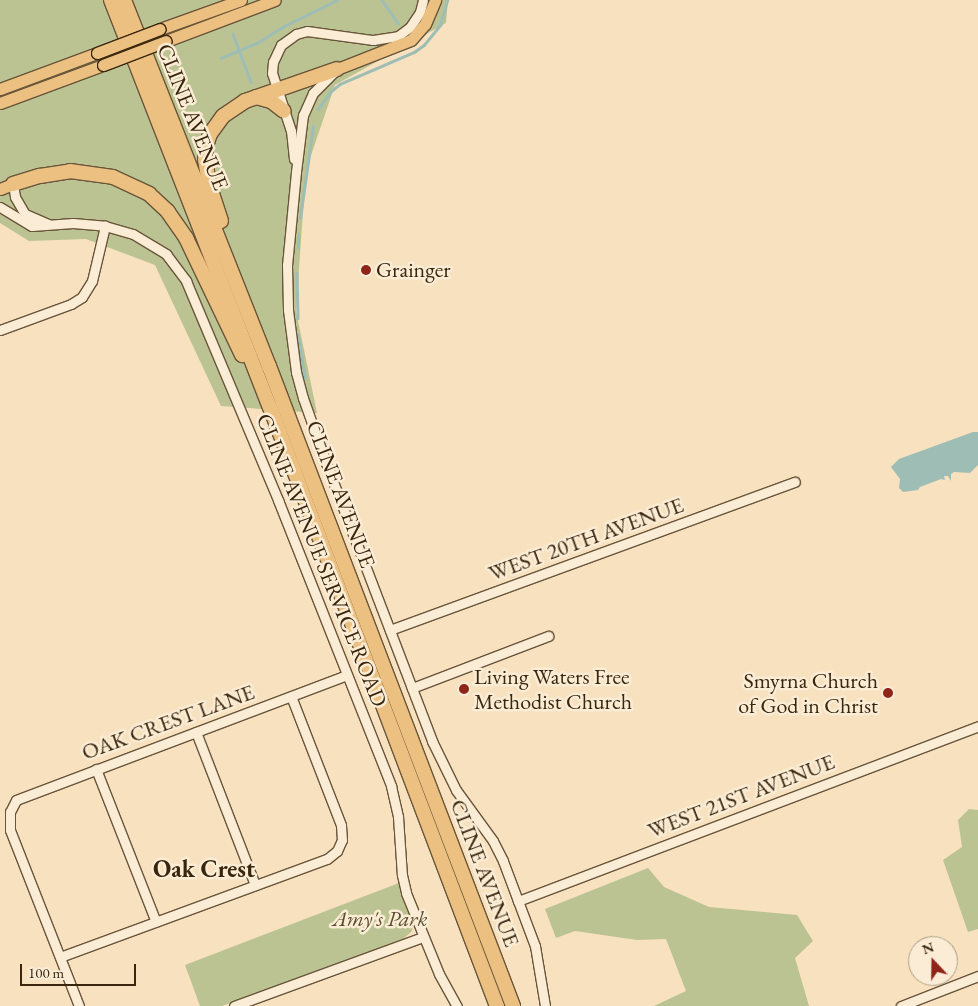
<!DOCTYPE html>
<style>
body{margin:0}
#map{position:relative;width:978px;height:1006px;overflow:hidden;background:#f7e1bf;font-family:"EB Garamond",serif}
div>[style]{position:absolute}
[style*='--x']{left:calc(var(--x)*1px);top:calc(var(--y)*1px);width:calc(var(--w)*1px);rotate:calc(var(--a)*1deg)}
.green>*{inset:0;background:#bcc392}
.water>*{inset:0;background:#9dbdb5}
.stream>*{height:2.5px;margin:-1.25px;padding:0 1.25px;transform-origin:1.25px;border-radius:1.25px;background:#9dbdb5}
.roads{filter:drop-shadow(1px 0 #69553a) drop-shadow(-1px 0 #69553a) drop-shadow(0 1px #69553a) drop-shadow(0 -1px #69553a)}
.minor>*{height:9px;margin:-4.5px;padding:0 4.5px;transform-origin:4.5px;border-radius:4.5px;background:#faecd5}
.major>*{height:11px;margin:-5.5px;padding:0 5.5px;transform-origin:5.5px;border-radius:5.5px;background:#ecc080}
.highway>*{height:14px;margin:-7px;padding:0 7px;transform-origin:7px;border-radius:7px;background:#ecc080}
.bridges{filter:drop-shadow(1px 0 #3a260d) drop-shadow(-1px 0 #3a260d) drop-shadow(0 1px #3a260d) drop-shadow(0 -1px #3a260d)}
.major-bridge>*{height:11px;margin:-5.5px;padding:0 5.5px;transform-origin:5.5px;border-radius:5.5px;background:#ecc080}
.dots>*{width:14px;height:14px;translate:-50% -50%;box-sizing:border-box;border:2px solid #faecd5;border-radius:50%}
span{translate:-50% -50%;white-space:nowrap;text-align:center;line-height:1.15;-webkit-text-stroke:5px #faecd5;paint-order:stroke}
.street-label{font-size:22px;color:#3a260d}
.poi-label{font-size:22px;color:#3a260d}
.left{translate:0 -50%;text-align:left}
.right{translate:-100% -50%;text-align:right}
.park-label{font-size:22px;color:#5a4d2e;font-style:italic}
.neighbourhood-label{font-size:24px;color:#3a260d;font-weight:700}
.north{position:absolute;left:908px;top:936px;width:50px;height:50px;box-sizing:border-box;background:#faecd5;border:1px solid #ad9d85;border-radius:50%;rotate:339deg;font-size:14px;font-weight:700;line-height:20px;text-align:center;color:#3a260d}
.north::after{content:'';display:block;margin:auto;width:18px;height:22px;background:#8f2418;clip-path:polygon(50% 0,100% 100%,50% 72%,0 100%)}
.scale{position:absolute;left:20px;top:964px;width:116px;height:22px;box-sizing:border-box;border:2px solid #3a260d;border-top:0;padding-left:6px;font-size:15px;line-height:18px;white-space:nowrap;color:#3a260d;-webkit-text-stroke:4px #faecd5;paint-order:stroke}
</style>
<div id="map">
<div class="green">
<div style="clip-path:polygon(0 0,448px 0,446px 23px,335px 85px,306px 170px,296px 311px,317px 413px,221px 406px,155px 265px,86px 239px,29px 241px,0 223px)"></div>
<div style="clip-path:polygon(969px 809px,978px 810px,978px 929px,968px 932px,943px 860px,962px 847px,958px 820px)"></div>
<div style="clip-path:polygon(648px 868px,664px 887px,709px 907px,797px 915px,813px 941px,795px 958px,809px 1006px,654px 1006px,686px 991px,666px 939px,637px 940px,575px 931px,556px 938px,545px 909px)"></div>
<div style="clip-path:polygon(399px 883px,413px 923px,412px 931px,403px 939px,222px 1006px,200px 1006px,185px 965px)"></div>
</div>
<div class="water">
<div style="clip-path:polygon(973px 432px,978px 432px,978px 465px,970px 473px,954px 472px,951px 474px,951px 481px,948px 476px,944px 476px,945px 480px,941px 479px,920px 487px,918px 490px,903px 492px,899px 488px,900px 479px,891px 467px,899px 459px)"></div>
</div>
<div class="stream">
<div style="--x:382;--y:0;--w:28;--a:55"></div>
<div style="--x:233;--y:34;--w:51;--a:69.4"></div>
<div style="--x:221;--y:58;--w:39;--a:-23"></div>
<div style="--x:257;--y:43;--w:32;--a:-32"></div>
<div style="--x:284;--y:26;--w:59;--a:-26.1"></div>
<div style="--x:318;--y:109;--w:22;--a:-54"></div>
<div style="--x:331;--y:91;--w:11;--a:-38"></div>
<div style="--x:340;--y:84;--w:81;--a:-23.4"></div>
<div style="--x:414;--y:52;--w:12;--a:-35"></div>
<div style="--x:424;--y:45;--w:26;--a:-51"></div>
<div style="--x:440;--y:25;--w:26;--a:-74"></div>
<div style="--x:300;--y:218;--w:92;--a:-81.9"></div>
<div style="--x:298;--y:248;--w:13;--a:-90"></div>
<div style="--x:297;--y:273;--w:45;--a:88.7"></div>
<div style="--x:298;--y:334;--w:44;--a:80.8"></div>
</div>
<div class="roads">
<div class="minor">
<div style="--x:334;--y:72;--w:30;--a:135"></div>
<div style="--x:313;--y:93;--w:24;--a:114"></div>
<div style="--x:303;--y:115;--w:57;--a:97"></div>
<div style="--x:296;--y:172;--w:93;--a:95.5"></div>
<div style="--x:287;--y:265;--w:45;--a:88.7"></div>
<div style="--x:288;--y:310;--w:63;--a:82.6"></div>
<div style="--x:296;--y:372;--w:27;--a:75"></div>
<div style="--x:303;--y:398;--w:69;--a:70.5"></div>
<div style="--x:326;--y:463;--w:298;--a:69.1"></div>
<div style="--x:432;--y:741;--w:55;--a:63.9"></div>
<div style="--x:456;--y:790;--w:63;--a:54"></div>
<div style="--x:493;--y:841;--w:22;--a:63"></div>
<div style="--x:503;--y:861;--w:91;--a:69.4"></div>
<div style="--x:535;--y:946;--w:61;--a:80.5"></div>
<div style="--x:294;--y:159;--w:28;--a:-96"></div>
<div style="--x:291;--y:131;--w:61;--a:-108.1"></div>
<div style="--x:272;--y:73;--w:11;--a:-85"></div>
<div style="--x:273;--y:62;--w:19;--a:-65"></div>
<div style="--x:281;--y:45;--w:19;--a:-36"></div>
<div style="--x:296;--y:34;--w:11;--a:-15"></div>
<div style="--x:307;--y:31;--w:67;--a:7.8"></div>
<div style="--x:373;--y:40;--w:25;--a:-9"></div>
<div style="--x:398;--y:36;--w:15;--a:-37"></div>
<div style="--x:410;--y:27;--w:18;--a:-56"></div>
<div style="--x:420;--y:12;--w:12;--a:-76"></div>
<div style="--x:13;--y:184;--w:13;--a:81"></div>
<div style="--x:15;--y:197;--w:20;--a:60"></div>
<div style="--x:25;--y:214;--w:25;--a:23"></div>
<div style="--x:0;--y:207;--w:37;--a:31"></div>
<div style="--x:32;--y:226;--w:41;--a:-4.2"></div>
<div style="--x:73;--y:223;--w:32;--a:5"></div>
<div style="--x:105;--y:226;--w:29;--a:16"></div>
<div style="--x:133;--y:234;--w:39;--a:31"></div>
<div style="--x:166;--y:254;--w:34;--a:53"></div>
<div style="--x:186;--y:281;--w:238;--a:67.2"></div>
<div style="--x:278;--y:500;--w:308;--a:68.4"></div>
<div style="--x:391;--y:786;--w:32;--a:77"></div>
<div style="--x:398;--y:817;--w:58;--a:86.1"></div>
<div style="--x:402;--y:875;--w:18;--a:77"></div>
<div style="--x:406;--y:893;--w:87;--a:67.8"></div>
<div style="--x:439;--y:974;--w:37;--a:61"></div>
<div style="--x:0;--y:330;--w:76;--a:-20.1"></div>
<div style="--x:71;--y:304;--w:13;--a:-32"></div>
<div style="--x:82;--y:297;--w:19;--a:-58"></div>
<div style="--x:92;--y:281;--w:57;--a:-76.7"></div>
<div style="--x:390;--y:630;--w:431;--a:-20.1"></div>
<div style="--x:412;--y:688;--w:146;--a:-20.9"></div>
<div style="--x:196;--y:732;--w:164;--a:68.9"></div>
<div style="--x:96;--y:769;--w:164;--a:68.6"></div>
<div style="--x:518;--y:901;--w:492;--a:-20.8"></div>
<div style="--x:60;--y:957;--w:284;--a:-20.2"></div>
<div style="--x:327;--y:859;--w:13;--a:-39"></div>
<div style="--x:337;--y:851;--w:12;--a:-66"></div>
<div style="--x:342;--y:840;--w:15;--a:-94"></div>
<div style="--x:341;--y:825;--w:138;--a:-111.2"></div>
<div style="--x:79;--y:1006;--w:189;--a:-111.4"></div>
<div style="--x:10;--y:830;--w:18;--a:-90"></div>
<div style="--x:10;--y:812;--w:13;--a:-63"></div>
<div style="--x:16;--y:800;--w:353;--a:-20.7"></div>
<div style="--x:234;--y:1006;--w:201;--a:-20.1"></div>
<div style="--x:901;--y:1006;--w:83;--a:-21.3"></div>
</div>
<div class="major">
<div style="--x:160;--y:29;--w:86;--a:-19.7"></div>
<div style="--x:166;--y:41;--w:116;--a:-20.6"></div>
<div style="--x:337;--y:69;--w:79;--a:-21.4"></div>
<div style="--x:411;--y:40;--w:21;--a:-49"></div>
<div style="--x:425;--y:24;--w:26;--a:-67"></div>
<div style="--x:0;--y:89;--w:103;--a:-20.4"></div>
<div style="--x:0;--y:103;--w:110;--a:-20.3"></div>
<div style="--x:0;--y:189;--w:14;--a:-21"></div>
</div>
<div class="highway">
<div style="--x:111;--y:0;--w:437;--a:68.7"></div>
<div style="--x:270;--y:407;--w:641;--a:69.25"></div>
<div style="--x:124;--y:0;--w:394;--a:68.4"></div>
<div style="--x:269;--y:366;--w:685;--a:69.13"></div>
<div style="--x:256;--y:97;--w:16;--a:15"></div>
<div style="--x:271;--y:101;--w:16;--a:38"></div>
<div style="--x:13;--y:184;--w:28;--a:-17"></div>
<div style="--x:40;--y:176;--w:30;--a:-9"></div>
<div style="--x:70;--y:171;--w:43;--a:7.9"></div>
<div style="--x:113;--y:177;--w:40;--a:25"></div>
<div style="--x:149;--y:194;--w:26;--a:43"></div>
<div style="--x:168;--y:212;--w:32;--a:55"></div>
<div style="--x:186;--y:238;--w:130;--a:64.4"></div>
<div style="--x:221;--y:221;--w:39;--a:-108"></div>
<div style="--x:209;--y:184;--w:24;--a:-99"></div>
<div style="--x:205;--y:160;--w:14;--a:-86"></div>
<div style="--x:206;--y:146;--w:13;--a:-72"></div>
<div style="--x:210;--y:134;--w:22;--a:-54"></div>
<div style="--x:223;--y:116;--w:27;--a:-34"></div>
<div style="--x:245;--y:101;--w:97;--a:-19.2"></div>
</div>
</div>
<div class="bridges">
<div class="major-bridge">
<div style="--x:97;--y:53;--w:67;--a:-20.9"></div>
<div style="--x:103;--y:65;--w:67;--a:-20.9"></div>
</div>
</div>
<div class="dots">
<div style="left:366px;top:270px;background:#8f2418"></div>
<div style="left:464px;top:689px;background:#8f2418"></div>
<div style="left:888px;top:693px;background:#8f2418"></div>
</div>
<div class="street-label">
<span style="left:193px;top:117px;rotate:68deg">CLINE AVENUE</span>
<span style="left:341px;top:494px;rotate:69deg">CLINE AVENUE</span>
<span style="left:586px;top:539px;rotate:-20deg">WEST 20TH AVENUE</span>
<span style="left:322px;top:560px;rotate:68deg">CLINE AVENUE SERVICE ROAD</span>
<span style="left:168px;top:722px;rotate:-20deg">OAK CREST LANE</span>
<span style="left:741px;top:796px;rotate:-21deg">WEST 21ST AVENUE</span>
<span style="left:485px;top:873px;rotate:69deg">CLINE AVENUE</span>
</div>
<div class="poi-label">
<span class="left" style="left:376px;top:270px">Grainger</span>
<span class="left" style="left:474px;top:689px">Living Waters Free<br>Methodist Church</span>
<span class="right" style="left:878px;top:693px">Smyrna Church<br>of God in Christ</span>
</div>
<div class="park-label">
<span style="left:380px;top:919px">Amy's Park</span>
</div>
<div class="neighbourhood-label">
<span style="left:204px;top:869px">Oak Crest</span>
</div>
<div class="north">N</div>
<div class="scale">100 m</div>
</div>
